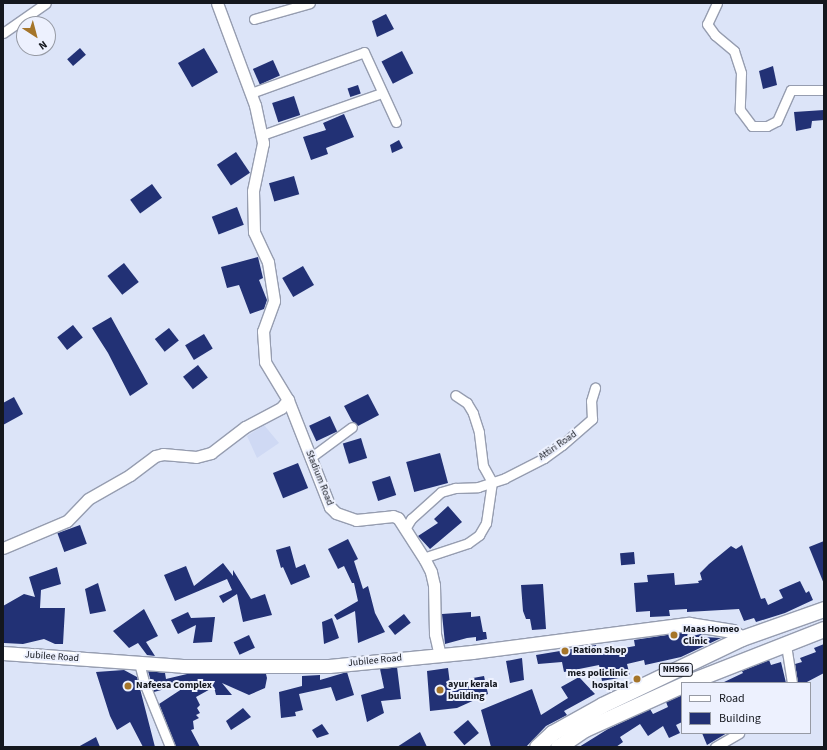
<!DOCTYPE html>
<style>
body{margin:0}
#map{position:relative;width:827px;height:750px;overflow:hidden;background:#dce4f8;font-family:"Source Sans 3",sans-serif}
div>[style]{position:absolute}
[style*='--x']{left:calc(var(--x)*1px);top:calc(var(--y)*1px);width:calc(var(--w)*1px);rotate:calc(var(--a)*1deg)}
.built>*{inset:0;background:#cfd9f4}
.building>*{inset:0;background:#223175;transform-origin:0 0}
.roads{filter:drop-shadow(1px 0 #969db0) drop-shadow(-1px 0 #969db0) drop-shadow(0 1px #969db0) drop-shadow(0 -1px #969db0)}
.minor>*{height:9px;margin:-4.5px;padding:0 4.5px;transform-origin:4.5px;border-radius:4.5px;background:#fff}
.tertiary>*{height:11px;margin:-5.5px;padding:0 5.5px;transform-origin:5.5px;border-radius:5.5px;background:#fff}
.secondary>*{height:13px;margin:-6.5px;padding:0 6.5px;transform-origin:6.5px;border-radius:6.5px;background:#fff}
.trunk>*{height:15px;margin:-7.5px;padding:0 7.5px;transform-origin:7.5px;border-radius:7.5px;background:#fff}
.dots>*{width:11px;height:11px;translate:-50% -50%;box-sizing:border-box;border:2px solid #edf1fe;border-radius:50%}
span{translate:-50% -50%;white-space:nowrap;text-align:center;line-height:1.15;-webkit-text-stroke:4px #edf1fe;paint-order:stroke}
.shield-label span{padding:1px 3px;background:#edf1fe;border:1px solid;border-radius:3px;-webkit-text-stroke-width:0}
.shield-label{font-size:9px;color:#14171e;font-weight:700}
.street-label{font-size:10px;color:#14171e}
.poi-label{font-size:10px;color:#14171e;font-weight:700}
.left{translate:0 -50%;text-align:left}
.right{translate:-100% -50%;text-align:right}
.frame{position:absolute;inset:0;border:4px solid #14171e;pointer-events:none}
.legend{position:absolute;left:681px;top:682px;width:130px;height:52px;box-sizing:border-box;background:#edf1fe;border:1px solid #969aa4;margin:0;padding:5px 7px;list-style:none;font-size:12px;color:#14171e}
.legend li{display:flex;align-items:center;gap:8px;height:20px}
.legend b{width:20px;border:1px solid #969aa4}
.north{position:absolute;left:16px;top:16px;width:40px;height:40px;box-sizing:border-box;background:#edf1fe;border:1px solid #969aa4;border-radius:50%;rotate:144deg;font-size:11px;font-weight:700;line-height:16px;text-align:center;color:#14171e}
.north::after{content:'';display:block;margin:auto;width:14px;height:18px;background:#a5752a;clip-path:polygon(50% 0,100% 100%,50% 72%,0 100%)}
</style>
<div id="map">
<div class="built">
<div style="clip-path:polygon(264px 425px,279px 443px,257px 458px,247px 436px)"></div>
</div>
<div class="building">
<div style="clip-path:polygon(386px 14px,394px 29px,377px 37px,372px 21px)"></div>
<div style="left:80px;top:48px;width:9px;height:17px;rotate:49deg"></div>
<div style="left:204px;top:48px;width:28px;height:30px;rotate:60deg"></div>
<div style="left:402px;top:51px;width:25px;height:23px;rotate:63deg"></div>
<div style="left:273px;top:60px;width:17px;height:22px;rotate:66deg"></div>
<div style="clip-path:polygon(773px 66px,777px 85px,763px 89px,759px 71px)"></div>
<div style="left:358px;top:85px;width:9px;height:11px;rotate:72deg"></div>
<div style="left:294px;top:96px;width:20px;height:23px;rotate:72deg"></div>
<div style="clip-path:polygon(824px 110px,824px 120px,812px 121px,811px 128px,796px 131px,794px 112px)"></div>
<div style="clip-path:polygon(344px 114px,354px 137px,326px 148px,328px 154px,311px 160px,303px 137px,326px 130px,323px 123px)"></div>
<div style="clip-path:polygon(399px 140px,403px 148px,392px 153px,390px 145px)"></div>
<div style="left:236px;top:152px;width:25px;height:23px;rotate:56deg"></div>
<div style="left:294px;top:176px;width:19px;height:26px;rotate:74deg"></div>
<div style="left:152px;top:184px;width:17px;height:27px;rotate:54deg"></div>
<div style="left:237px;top:207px;width:19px;height:27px;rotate:69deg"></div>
<div style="clip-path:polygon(258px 257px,263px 278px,259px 280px,267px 300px,264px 309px,250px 314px,239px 285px,227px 288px,221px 267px)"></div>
<div style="left:124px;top:263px;width:24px;height:21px;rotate:52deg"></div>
<div style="left:303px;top:266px;width:22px;height:24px;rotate:60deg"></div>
<div style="clip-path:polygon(111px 317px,148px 384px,130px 396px,108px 353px,92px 328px)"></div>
<div style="left:73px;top:325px;width:16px;height:20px;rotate:52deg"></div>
<div style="left:169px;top:328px;width:16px;height:18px;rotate:52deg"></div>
<div style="left:204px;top:334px;width:17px;height:22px;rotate:59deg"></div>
<div style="left:198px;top:365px;width:16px;height:19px;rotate:52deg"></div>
<div style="clip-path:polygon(368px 394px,379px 415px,358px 426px,352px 421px,344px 406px)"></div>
<div style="clip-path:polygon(14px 397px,23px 414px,3px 425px,3px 403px)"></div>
<div style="left:330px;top:416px;width:17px;height:23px;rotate:65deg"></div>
<div style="left:361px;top:438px;width:21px;height:19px;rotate:73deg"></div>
<div style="left:440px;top:453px;width:31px;height:35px;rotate:75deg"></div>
<div style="left:298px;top:463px;width:27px;height:27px;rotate:68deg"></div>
<div style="left:390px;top:476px;width:20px;height:19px;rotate:72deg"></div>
<div style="clip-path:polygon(448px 506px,462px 522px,430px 549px,418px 536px,438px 523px,434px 519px)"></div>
<div style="left:80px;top:525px;width:20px;height:24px;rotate:70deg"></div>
<div style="clip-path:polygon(348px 539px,358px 559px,354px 561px,363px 589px,368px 586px,375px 613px,385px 632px,358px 643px,355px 611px,337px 620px,334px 615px,358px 601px,354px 583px,352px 583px,344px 566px,338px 569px,328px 549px)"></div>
<div style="clip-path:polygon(824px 541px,824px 584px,809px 547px)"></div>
<div style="clip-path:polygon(742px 545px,761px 599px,765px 598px,768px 605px,783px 598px,779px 590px,800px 581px,806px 593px,809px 591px,813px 600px,785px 613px,756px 622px,754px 618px,744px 621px,739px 609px,687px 612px,687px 609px,669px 610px,670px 616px,650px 617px,650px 611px,636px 612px,634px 583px,648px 582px,647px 575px,674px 573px,675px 585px,699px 583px,698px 581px,702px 580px,700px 573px,709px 564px,731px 546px,736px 549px)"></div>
<div style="clip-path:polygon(290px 546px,296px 568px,305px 564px,310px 577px,291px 585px,283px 567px,281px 568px,276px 550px)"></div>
<div style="left:634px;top:552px;width:12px;height:14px;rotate:85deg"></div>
<div style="clip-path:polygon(223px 563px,233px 576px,233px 570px,251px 599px,265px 594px,272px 615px,243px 622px,237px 594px,223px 603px,219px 596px,232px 590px,227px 579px,175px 601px,164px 575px,186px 566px,194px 586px)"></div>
<div style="clip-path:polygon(57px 567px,61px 584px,41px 590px,40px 608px,65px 608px,63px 644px,55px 644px,44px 639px,23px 644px,4px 643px,3px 606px,24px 594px,35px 597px,29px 577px)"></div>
<div style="clip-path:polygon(98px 583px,106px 611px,90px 614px,85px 589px)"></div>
<div style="clip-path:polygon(543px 584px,546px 629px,532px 630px,530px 619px,526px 619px,523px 611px,521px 585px)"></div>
<div style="clip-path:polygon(144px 609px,158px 636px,146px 642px,155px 656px,147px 655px,138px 643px,129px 648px,113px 631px)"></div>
<div style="clip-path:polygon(188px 612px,191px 618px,215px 617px,212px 642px,193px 643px,196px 625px,178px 634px,171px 620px)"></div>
<div style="clip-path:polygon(471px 612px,471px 617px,480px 616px,483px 632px,486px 632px,487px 639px,476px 641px,476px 637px,467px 638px,445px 644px,442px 614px)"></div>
<div style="left:404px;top:614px;width:11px;height:20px;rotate:52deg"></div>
<div style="clip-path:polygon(332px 618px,339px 638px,324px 644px,322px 622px)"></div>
<div style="clip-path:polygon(687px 632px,688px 637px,701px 634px,704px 637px,721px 638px,681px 657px,645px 665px,644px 660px,627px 664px,630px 676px,602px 681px,599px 665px,564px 672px,562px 662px,538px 664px,536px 655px,596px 645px,597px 653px,635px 646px,634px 640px)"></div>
<div style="left:249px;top:635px;width:14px;height:17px;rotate:65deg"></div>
<div style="clip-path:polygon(824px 644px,824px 673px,805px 683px,798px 683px,795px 664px,802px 662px,800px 658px,816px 652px,814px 648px)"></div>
<div style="clip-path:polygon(522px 658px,524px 680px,510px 683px,506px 661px)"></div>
<div style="clip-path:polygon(769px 660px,771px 665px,781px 662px,786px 683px,722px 683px,743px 673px,742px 671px)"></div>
<div style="clip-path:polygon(397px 667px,401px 699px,381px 701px,384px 713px,367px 722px,361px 695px,384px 688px,380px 669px)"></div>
<div style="clip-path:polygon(448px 668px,451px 692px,475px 684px,473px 678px,484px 676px,488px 694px,457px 708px,430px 711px,427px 671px)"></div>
<div style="clip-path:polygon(124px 670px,137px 677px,155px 747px,143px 747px,130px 722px,117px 730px,110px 716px,96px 672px)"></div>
<div style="clip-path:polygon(148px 671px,165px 673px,166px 679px,187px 674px,266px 674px,267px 678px,265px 688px,249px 695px,222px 683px,232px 695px,216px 695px,214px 687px,196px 697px,200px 705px,197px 708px,200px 713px,196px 715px,199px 718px,193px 721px,194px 729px,191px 730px,200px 747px,176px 747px,159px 704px,194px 681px,154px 692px)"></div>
<div style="clip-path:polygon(347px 672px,354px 695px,336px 701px,331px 687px,299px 694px,303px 710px,295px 712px,296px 716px,281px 718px,279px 692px,302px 686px,302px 676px,320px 675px,320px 680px)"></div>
<div style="clip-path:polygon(579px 677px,595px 694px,564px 711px,567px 715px,546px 726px,526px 747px,491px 747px,481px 710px,532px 689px,541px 715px,568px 698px,561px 687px)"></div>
<div style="clip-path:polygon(682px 695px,682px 722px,676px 725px,680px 733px,669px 738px,663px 726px,648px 736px,640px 724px,620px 737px,623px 742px,616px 747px,579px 747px,608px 729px,650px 709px,653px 714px,668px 707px,666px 702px)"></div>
<div style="clip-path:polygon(243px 708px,251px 717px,231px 730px,226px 721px)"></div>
<div style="left:468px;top:720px;width:17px;height:19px;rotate:50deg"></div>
<div style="clip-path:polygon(322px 724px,329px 734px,317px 738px,312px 730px)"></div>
<div style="clip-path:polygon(420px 732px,427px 747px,397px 747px)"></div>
<div style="clip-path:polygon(702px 733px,727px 733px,707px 745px)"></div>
<div style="clip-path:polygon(96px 737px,100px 747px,78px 747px)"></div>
</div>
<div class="roads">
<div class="minor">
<div style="--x:717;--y:3;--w:23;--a:115"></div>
<div style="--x:707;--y:24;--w:14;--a:54"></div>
<div style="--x:715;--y:35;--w:25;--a:40"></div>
<div style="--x:734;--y:51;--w:23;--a:72"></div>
<div style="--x:741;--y:73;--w:37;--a:92"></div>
<div style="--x:740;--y:110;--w:20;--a:53"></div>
<div style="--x:752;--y:126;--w:15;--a:0"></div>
<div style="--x:767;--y:126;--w:11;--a:-27"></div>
<div style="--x:777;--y:121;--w:34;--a:-66"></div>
<div style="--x:791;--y:90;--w:33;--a:0"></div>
<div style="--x:254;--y:19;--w:58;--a:-15.9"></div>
<div style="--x:3;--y:33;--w:52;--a:-34.9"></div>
<div style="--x:251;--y:93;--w:120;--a:-19.9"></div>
<div style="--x:364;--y:52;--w:77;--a:65.4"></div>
<div style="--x:262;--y:135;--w:126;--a:-19.4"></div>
<div style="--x:310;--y:458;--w:52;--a:-36.4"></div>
<div style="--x:405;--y:529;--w:12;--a:-59"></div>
<div style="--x:411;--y:519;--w:40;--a:-42"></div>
<div style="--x:441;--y:492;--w:15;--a:-16"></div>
<div style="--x:455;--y:488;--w:23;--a:-2"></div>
<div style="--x:478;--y:487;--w:28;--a:-18"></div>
<div style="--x:505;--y:478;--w:44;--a:-27.1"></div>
<div style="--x:544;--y:458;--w:22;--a:-36"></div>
<div style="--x:562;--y:445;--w:40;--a:-41"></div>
<div style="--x:592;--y:419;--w:18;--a:-93"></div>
<div style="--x:591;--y:401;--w:14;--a:-73"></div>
<div style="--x:423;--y:558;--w:47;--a:-18.4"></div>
<div style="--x:468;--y:543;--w:14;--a:-36"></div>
<div style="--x:479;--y:535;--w:14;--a:-60"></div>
<div style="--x:486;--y:523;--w:41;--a:-81.7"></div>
<div style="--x:492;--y:482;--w:18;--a:-119"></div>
<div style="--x:483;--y:466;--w:34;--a:-97"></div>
<div style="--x:479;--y:432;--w:20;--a:-108"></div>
<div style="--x:473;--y:413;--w:12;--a:-121"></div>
<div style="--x:467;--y:403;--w:14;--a:-146"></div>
<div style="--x:786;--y:645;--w:38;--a:81"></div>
<div style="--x:139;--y:663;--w:23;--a:75"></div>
<div style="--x:145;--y:685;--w:67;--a:68"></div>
<div style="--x:715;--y:747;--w:28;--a:-30"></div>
</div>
<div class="tertiary">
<div style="--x:217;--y:3;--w:109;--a:69.6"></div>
<div style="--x:255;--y:105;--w:39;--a:78"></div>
<div style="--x:263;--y:143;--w:49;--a:101.8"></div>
<div style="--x:253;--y:191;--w:41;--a:88.6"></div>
<div style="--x:254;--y:232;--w:33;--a:65"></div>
<div style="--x:268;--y:262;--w:39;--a:81"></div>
<div style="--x:274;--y:301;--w:32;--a:110"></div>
<div style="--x:263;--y:331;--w:31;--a:86"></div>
<div style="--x:265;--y:362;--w:44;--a:58.8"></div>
<div style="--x:288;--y:400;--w:115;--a:68.6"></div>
<div style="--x:330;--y:507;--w:8;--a:45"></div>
<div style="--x:336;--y:513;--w:21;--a:19"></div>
<div style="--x:356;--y:520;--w:37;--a:-6"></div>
<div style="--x:393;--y:516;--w:5;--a:22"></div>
<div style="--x:398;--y:518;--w:50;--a:57.3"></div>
<div style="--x:425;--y:560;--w:13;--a:63"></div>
<div style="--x:431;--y:572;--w:13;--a:77"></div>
<div style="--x:434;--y:585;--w:49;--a:88.8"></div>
<div style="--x:435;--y:634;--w:22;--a:77"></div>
<div style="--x:3;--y:548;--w:69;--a:-22.9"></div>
<div style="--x:67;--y:521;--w:30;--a:-46"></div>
<div style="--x:88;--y:499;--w:48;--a:-29.7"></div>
<div style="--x:130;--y:475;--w:31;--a:-37"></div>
<div style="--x:155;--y:456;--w:8;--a:-14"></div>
<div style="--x:163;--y:454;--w:33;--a:5"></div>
<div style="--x:196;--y:457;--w:16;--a:-15"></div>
<div style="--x:211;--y:453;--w:43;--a:-37.4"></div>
<div style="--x:245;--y:427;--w:41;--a:-27.8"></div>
<div style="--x:281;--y:408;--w:11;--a:-49"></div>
</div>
<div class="secondary">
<div style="--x:3;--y:653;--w:180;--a:4.1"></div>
<div style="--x:183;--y:666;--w:146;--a:0"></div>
<div style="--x:329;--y:666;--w:144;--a:-5.6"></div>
<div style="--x:472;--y:652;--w:219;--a:-7.4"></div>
<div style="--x:689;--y:624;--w:44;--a:9.2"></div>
<div style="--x:732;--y:631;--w:12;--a:35"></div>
</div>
<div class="trunk">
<div style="--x:686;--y:683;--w:148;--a:-21.4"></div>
<div style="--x:537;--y:747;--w:21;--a:-43"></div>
<div style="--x:552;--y:733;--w:57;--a:-29.2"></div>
<div style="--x:602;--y:705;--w:155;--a:-25.6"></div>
<div style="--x:742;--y:638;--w:87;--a:-19.5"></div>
<div style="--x:558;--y:747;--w:32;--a:-34"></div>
<div style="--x:585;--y:729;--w:107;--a:-24.4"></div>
</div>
</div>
<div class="dots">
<div style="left:674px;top:635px;background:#a5752a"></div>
<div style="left:565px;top:651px;background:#a5752a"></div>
<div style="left:637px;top:679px;background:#a5752a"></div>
<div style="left:128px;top:686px;background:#a5752a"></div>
<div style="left:440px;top:690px;background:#a5752a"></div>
</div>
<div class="shield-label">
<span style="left:676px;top:670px">NH966</span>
</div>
<div class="street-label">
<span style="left:558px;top:446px;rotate:-35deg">Attiri Road</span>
<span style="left:319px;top:478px;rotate:68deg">Stadium Road</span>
<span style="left:52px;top:657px;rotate:4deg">Jubilee Road</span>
<span style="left:375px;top:661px;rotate:-6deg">Jubilee Road</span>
</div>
<div class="poi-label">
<span class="left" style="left:683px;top:635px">Maas Homeo<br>Clinic</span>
<span class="left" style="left:573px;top:651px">Ration Shop</span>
<span class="right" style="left:628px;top:679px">mes policlinic<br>hospital</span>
<span class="left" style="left:448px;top:690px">ayur kerala<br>building</span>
<span class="left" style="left:136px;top:686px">Nafeesa Complex</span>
</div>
<div class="frame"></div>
<ul class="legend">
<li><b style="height:5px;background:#fff"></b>Road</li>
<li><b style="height:11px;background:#223175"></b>Building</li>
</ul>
<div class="north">N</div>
</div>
